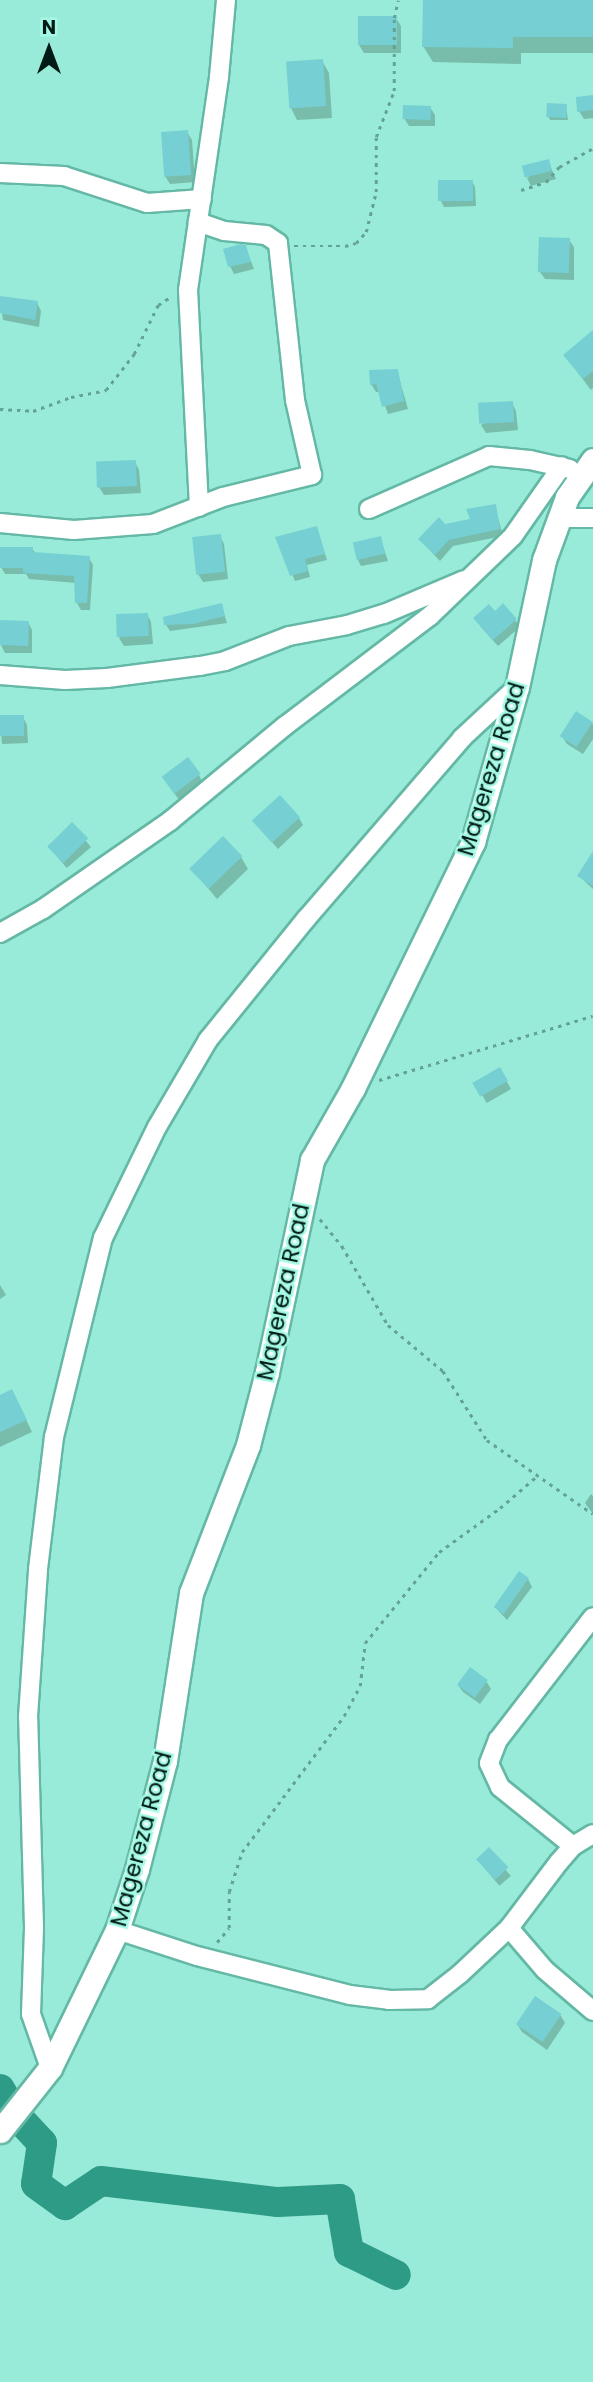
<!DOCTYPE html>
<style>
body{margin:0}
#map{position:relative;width:593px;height:2382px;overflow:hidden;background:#97ebd8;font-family:Poppins,sans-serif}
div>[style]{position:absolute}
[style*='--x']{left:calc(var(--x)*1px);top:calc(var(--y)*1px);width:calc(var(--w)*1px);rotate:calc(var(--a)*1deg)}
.shadow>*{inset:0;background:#0003;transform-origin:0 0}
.river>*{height:30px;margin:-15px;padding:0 15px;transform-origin:15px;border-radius:15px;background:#2e9b87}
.building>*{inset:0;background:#76d0d3;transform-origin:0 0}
.path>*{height:2.5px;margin-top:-1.25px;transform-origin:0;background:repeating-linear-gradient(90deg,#63a294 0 3.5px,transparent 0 8.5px)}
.roads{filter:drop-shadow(2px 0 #64b8a5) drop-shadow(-2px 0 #64b8a5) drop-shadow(0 2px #64b8a5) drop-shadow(0 -2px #64b8a5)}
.minor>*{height:18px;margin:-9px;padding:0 9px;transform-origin:9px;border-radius:9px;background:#fff}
.tertiary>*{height:23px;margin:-11.5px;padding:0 11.5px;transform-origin:11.5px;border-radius:11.5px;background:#fff}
span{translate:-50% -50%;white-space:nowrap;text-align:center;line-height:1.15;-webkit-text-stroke:5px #a4f9e5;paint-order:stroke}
.street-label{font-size:23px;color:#021b16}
.north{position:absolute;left:14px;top:14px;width:70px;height:70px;-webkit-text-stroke:5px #a4f9e5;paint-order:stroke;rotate:0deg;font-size:19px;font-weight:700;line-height:28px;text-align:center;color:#021b16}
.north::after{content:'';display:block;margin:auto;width:24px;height:32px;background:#021b16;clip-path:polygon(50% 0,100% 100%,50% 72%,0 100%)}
</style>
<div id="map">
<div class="shadow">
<div style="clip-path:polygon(424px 0,593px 0,593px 53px,521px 53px,521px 64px,433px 62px,423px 46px)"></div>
<div style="clip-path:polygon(396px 18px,401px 26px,401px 53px,364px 53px,359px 45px)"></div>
<div style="clip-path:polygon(322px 61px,329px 73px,332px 118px,297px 120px,291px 108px)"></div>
<div style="clip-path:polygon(593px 97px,593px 118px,584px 119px,579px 111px)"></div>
<div style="clip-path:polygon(566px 106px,568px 120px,550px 120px,548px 116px)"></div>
<div style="clip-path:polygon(430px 107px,435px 115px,435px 126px,409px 126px,404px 118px)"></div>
<div style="clip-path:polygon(187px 132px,192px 140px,195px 182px,170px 184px,165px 176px,162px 133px)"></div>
<div style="clip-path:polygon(548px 161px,556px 179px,531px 186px,527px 178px)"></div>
<div style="clip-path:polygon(472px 181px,475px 187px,476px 206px,444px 207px,441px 201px)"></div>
<div style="clip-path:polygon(569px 240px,574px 247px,574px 280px,545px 279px,540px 272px)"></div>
<div style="clip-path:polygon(245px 246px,254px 269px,234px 274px,230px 266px)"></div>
<div style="clip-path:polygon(0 298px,37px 303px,41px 311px,39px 327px,3px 320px)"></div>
<div style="clip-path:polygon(593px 333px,593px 388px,591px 390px,565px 356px)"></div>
<div style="clip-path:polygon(397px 371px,408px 409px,388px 414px,380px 392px,376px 392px,371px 384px)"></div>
<div style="clip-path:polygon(512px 403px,516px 411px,518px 430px,486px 433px,481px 425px)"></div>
<div style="clip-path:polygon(135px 462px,139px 470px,141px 493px,104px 495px,99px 487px)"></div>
<div style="clip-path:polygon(495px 506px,503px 536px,453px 546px,440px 561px,420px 540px,445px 526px,473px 520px)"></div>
<div style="clip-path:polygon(317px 528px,327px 560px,307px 565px,310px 577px,295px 581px,277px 539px)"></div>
<div style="clip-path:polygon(220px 536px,224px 544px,228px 579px,203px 582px,198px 574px)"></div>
<div style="clip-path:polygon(380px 538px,388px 561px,361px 566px,357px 558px)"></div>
<div style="clip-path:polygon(32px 548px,36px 554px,89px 558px,93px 565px,90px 610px,81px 610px,77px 603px,76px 583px,29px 579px,26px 574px,5px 574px,1px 567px)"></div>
<div style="clip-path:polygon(221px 605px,227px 623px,170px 631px,166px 625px)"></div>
<div style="clip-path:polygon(495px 613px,515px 620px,520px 627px,498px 646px,480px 626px)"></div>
<div style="clip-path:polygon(147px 614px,151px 622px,153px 644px,124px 646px,119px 638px)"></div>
<div style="clip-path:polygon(28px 622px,32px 630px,32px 653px,5px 653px,1px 645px)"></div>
<div style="clip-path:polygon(577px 714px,593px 724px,593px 739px,583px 754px,567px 744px,562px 736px)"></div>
<div style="clip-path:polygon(0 717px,23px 717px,27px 725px,28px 743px,2px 744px)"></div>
<div style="clip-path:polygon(199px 775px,203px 783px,179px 800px,168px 784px)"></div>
<div style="clip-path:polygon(299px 818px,303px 825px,278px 849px,254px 821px)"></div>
<div style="left:72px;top:825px;width:29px;height:32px;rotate:49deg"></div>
<div style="clip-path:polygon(593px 854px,593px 889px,579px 876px)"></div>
<div style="clip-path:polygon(241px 857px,248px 869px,217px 899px,192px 869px)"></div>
<div style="left:500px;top:1070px;width:22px;height:28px;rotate:60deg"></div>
<div style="clip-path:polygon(0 1285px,6px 1295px,0 1299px)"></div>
<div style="clip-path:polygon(0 1397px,18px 1403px,32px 1432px,0 1447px)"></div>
<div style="clip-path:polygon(591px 1494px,593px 1496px,593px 1514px,585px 1503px)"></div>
<div style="clip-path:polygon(528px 1579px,532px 1587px,507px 1620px,495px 1607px)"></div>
<div style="clip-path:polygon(486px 1681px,491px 1689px,480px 1704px,463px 1692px,458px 1685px)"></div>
<div style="left:489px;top:1850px;width:34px;height:15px;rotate:50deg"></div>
<div style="clip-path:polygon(561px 2016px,565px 2023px,547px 2050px,522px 2032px,517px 2024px)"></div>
</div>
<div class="river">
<div style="--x:0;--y:2089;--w:28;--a:60"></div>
<div style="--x:14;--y:2113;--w:41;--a:47"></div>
<div style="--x:42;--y:2143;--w:41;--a:98.3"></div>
<div style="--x:36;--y:2184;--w:36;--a:36"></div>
<div style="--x:65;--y:2205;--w:43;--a:-33.7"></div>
<div style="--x:101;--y:2181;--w:178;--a:6.8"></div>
<div style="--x:278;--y:2202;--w:62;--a:-2.8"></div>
<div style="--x:340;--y:2199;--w:54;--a:80.4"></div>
<div style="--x:349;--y:2252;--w:52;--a:26.1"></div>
</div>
<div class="building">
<div style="clip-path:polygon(423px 0,593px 0,593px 37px,513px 37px,513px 48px,422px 47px)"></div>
<div style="left:358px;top:16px;width:39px;height:29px"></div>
<div style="left:323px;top:59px;width:47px;height:37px;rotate:86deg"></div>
<div style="clip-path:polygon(593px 95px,593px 110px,577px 112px,576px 97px)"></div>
<div style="left:547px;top:103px;width:20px;height:14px;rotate:3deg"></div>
<div style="left:403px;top:105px;width:28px;height:14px;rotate:2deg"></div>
<div style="left:188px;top:130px;width:45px;height:27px;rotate:86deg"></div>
<div style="left:549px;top:159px;width:12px;height:28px;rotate:76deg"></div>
<div style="left:438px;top:180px;width:35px;height:21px"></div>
<div style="left:539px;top:237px;width:31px;height:35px;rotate:2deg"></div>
<div style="clip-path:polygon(241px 244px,246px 245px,251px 262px,228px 267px,223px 249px)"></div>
<div style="clip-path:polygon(0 296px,38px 301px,35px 320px,0 313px)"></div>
<div style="clip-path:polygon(593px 330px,593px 371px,583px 379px,563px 355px)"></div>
<div style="clip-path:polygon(398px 369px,404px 401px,382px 407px,376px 384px,370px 385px,369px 370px)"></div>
<div style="left:513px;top:401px;width:21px;height:35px;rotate:87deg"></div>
<div style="left:136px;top:460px;width:26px;height:40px;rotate:88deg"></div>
<div style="clip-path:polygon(496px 504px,500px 529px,449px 540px,435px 555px,418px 539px,439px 517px,445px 524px,470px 519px,466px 509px)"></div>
<div style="clip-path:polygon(317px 526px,325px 554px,305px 559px,308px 571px,290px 576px,275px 537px)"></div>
<div style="left:221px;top:534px;width:38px;height:29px;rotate:84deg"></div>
<div style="left:381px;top:536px;width:18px;height:29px;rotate:77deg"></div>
<div style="clip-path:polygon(0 547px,33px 547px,33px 552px,90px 556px,87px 603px,75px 603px,74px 576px,23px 573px,23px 568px,0 568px)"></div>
<div style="clip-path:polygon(222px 603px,225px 616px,193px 624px,164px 625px,163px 617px)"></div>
<div style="clip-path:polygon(503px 603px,517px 619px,493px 640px,473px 618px,489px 604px,495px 611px)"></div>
<div style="left:148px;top:613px;width:23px;height:32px;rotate:88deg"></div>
<div style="left:0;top:620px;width:29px;height:25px;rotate:2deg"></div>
<div style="left:576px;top:711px;width:20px;height:30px;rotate:33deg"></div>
<div style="left:24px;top:715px;width:21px;height:24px;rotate:90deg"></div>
<div style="left:188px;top:757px;width:21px;height:33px;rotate:53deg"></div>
<div style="left:280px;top:795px;width:30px;height:38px;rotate:48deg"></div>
<div style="left:72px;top:822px;width:23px;height:35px;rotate:45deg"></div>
<div style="left:223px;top:836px;width:28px;height:47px;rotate:46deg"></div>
<div style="clip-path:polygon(593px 851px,593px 886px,577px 876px)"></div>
<div style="left:500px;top:1067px;width:16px;height:32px;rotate:60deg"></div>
<div style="clip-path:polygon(12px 1389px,27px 1420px,0 1432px,0 1395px)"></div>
<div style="left:519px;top:1571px;width:12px;height:44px;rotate:35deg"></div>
<div style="left:470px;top:1667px;width:22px;height:22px;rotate:36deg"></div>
<div style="left:489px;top:1847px;width:28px;height:18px;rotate:46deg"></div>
<div style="left:535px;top:1996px;width:32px;height:34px;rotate:34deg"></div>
</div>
<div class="path">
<div style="--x:521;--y:190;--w:26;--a:-18"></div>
<div style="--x:546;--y:182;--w:20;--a:-49"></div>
<div style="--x:559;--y:167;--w:39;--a:-29"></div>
<div style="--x:294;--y:246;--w:51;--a:0"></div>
<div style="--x:345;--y:246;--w:11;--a:-15"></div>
<div style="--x:356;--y:243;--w:15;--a:-48"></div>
<div style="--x:366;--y:232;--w:41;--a:-76"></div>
<div style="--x:376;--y:192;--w:55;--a:-90"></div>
<div style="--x:376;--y:137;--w:49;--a:-68.6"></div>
<div style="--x:394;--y:91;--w:73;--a:-90"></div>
<div style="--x:394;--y:18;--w:18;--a:-77"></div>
<div style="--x:0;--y:409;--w:33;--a:3"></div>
<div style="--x:33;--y:411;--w:40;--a:-20.2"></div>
<div style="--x:71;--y:397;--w:36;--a:-11"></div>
<div style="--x:106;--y:390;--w:46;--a:-52.1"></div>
<div style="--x:134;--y:354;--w:55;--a:-63.9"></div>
<div style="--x:158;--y:305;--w:17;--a:-33"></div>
<div style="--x:379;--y:1080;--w:223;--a:-16.7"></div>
<div style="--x:320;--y:1219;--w:35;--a:51"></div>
<div style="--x:342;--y:1246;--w:91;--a:59.8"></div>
<div style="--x:388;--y:1325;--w:72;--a:39.9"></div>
<div style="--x:443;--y:1371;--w:82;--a:57.5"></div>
<div style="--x:487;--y:1440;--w:129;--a:34.9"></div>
<div style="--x:217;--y:1942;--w:18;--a:-49"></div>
<div style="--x:229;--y:1928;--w:36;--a:-90"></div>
<div style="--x:229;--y:1892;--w:42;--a:-72"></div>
<div style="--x:242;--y:1852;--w:170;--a:-53.1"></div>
<div style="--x:344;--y:1716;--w:34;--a:-62"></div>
<div style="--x:360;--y:1686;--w:43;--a:-83.4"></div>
<div style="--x:365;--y:1643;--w:117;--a:-50.9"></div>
<div style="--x:439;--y:1552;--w:75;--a:-35.8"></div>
<div style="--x:500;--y:1508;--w:49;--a:-40.9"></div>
</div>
<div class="roads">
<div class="minor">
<div style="--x:0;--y:173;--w:64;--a:2.7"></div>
<div style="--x:64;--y:176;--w:87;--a:18"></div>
<div style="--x:147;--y:203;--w:55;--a:-4.2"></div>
<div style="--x:199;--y:507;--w:217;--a:-92.9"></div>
<div style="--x:188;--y:290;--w:215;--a:-81.7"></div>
<div style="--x:219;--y:77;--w:77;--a:-84.8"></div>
<div style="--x:369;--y:509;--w:131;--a:-23.8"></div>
<div style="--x:489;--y:456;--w:41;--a:5.6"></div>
<div style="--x:530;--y:460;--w:41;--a:12.7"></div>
<div style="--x:558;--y:518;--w:35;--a:0"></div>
<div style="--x:0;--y:523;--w:74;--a:5.4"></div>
<div style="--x:74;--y:530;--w:79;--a:-4.3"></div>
<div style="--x:153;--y:524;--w:75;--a:-21.1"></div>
<div style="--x:223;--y:497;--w:92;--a:-13.9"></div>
<div style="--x:312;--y:475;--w:77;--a:-102.8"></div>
<div style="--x:295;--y:400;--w:158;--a:-96.2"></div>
<div style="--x:278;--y:243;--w:14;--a:-146"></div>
<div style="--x:266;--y:235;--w:42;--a:-174.6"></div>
<div style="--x:224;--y:231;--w:28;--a:-161"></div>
<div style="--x:0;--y:675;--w:65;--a:4.4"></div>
<div style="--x:65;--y:680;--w:42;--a:-2.7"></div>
<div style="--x:107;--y:678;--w:94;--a:-7.4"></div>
<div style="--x:200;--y:666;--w:25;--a:-11"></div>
<div style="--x:225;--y:661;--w:69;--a:-21.3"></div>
<div style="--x:289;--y:636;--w:59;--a:-10.7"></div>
<div style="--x:347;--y:625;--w:39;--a:-17"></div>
<div style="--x:384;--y:614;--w:87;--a:-23"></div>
<div style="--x:0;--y:933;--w:49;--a:-29.2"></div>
<div style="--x:43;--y:909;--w:155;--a:-34.7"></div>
<div style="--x:170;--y:821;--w:149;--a:-39.6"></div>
<div style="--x:285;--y:726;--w:182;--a:-37.2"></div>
<div style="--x:430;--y:616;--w:115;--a:-43.9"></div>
<div style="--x:513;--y:536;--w:85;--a:-55"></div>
<div style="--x:573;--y:1846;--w:94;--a:-141.1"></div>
<div style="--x:500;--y:1787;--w:26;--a:-115"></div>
<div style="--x:489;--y:1763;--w:25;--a:-69"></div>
<div style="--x:498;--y:1740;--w:155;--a:-52.3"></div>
<div style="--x:509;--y:1928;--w:55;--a:49.4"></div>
<div style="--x:545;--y:1970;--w:63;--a:40.5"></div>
<div style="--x:117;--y:1930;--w:84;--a:18"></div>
<div style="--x:197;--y:1956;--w:158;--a:14.3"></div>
<div style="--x:350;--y:1995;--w:39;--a:7"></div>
<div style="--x:389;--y:2000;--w:39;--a:-1"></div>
<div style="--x:428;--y:1999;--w:41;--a:-38"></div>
<div style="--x:460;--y:1974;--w:67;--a:-43.2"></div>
<div style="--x:509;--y:1928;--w:83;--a:-52.9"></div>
<div style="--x:559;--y:1862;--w:21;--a:-49"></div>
<div style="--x:573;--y:1846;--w:23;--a:-31"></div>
<div style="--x:50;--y:2068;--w:57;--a:-109.4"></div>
<div style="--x:31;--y:2014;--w:87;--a:-88"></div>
<div style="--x:34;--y:1927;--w:210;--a:-91.6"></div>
<div style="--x:28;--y:1717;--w:148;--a:-86.1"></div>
<div style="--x:38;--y:1569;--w:133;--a:-83.1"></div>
<div style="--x:54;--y:1437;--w:205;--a:-76.2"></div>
<div style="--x:103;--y:1238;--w:123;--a:-64.1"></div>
<div style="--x:157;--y:1127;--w:101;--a:-59.6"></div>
<div style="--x:208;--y:1040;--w:156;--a:-51"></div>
<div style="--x:306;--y:919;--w:239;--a:-49.2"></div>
<div style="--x:462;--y:738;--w:75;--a:-42.8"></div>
</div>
<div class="tertiary">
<div style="--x:0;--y:2131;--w:80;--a:-51.6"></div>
<div style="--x:50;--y:2068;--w:153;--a:-64.1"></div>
<div style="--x:117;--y:1930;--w:64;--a:-71.8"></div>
<div style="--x:137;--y:1869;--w:112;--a:-75.5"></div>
<div style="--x:165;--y:1761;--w:170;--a:-81.2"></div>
<div style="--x:191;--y:1593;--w:159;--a:-68.9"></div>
<div style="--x:248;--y:1445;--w:75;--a:-75.4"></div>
<div style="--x:267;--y:1372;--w:217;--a:-78"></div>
<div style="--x:312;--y:1160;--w:83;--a:-60.3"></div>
<div style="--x:353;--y:1088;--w:274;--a:-64"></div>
<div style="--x:473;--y:842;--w:161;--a:-74.2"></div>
<div style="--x:517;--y:687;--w:130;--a:-78"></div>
<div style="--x:544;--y:560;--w:67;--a:-69.9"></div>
<div style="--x:567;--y:497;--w:45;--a:-54.9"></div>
</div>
</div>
<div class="street-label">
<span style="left:491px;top:769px;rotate:-73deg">Magereza Road</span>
<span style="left:283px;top:1292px;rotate:-78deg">Magereza Road</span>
<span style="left:141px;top:1839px;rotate:-75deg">Magereza Road</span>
</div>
<div class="north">N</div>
</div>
